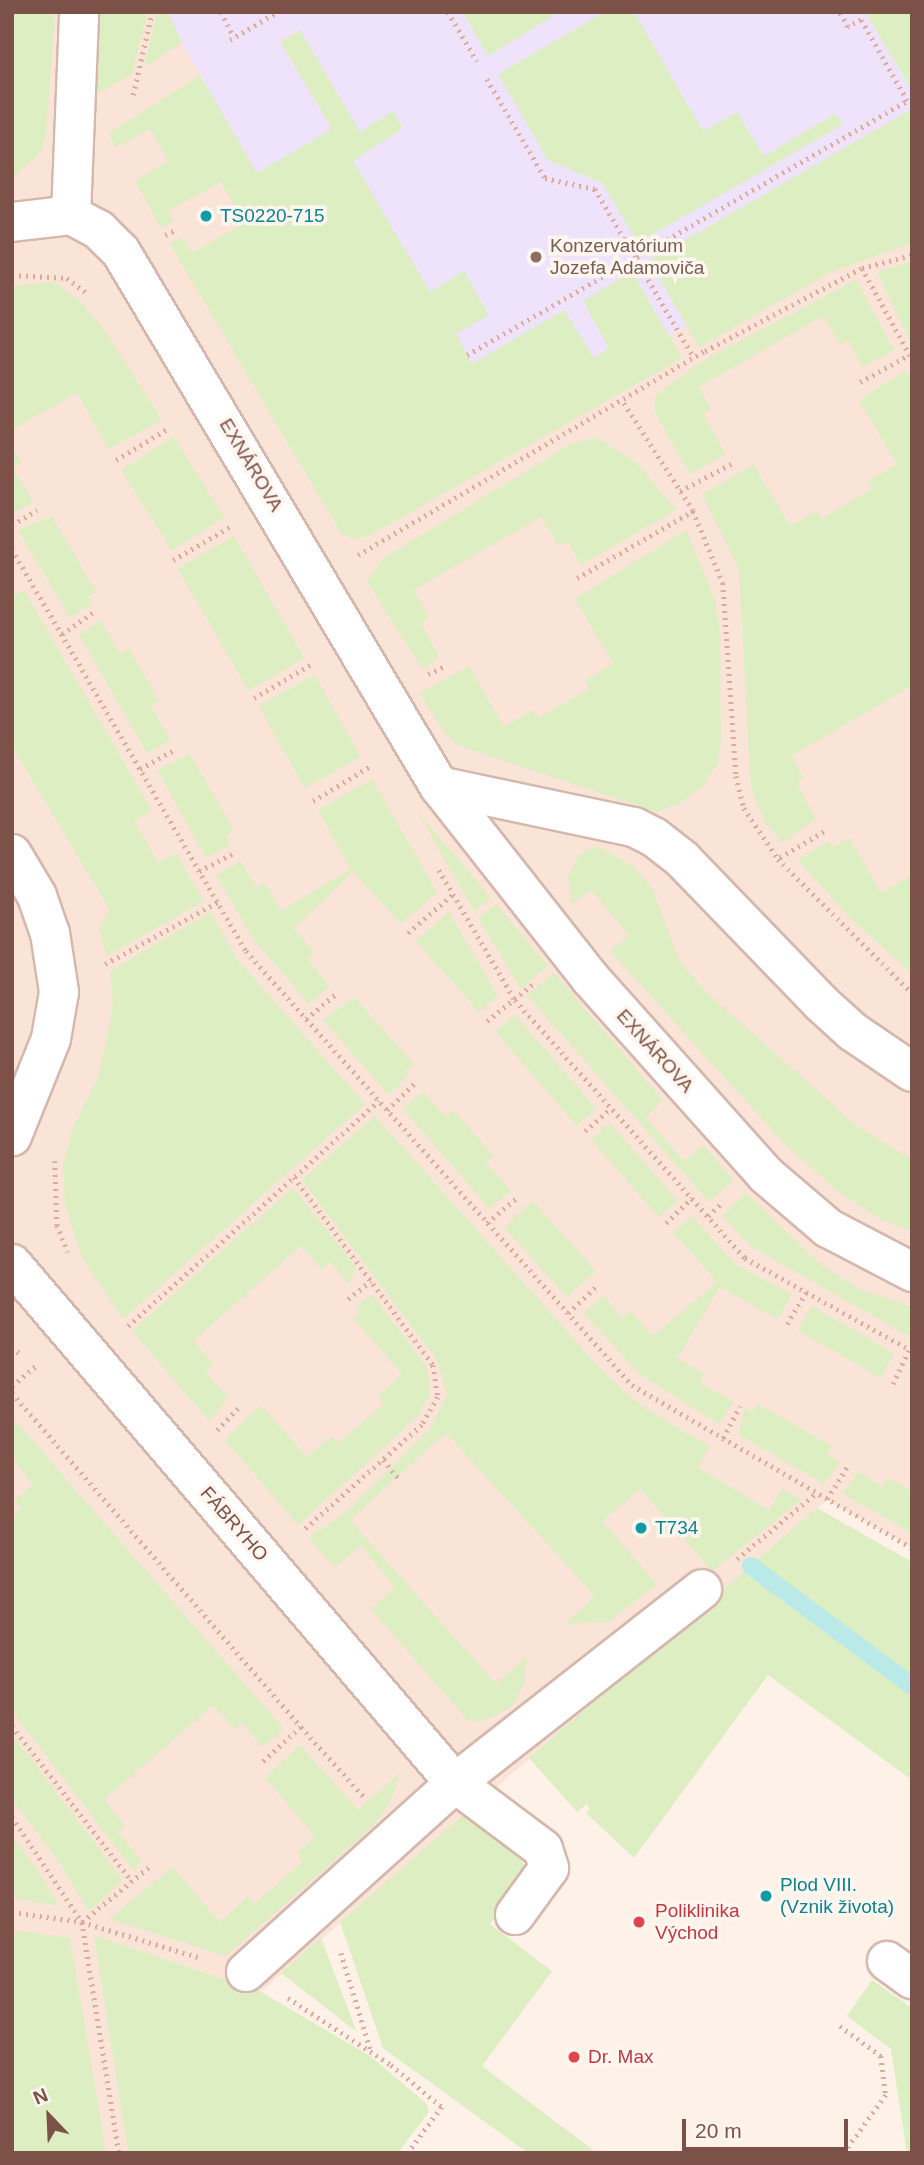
<!DOCTYPE html>
<meta charset="utf-8">
<style>
body{margin:0}
#map{position:relative;width:924px;height:2165px;overflow:hidden;background:#fef1e7;font-family:Helvetica,sans-serif}
div>[style]{position:absolute}
[style*='--x']{left:calc(var(--x)*1px);top:calc(var(--y)*1px);width:calc(var(--w)*1px);rotate:calc(var(--a)*1deg)}
.residential>*{inset:0;background:#f9e4d7}
.education>*{inset:0;background:#eee3fb}
.green>*{inset:0;background:#ddeec3;transform-origin:0 0}
.stream>*{height:18px;margin:-9px;padding:0 9px;transform-origin:9px;border-radius:9px;background:#b9eae8}
.path>*{height:4.5px;margin-top:-2.25px;transform-origin:0;background:repeating-linear-gradient(90deg,#dcab9e 0 2px,transparent 0 7px)}
.roads{filter:drop-shadow(2px 0 #d4b8ae) drop-shadow(-2px 0 #d4b8ae) drop-shadow(0 2px #d4b8ae) drop-shadow(0 -2px #d4b8ae)}
.minor>*{height:38px;margin:-19px;padding:0 19px;transform-origin:19px;border-radius:19px;background:#fff}
.dots>*{width:19px;height:19px;translate:-50% -50%;box-sizing:border-box;border:4px solid #fff6ef;border-radius:50%}
span{translate:-50% -50%;white-space:nowrap;text-align:center;line-height:1.15;-webkit-text-stroke:7px #fff6ef;paint-order:stroke}
.culture-label{font-size:19px;color:#0d838f}
.left{translate:0 -50%;text-align:left}
.education-label{font-size:19px;color:#785e54}
.street-label{font-size:19px;color:#7b5148}
.health-label{font-size:19px;color:#be3a42}
.frame{position:absolute;inset:0;border:14px solid #7b5148;pointer-events:none}
.north{position:absolute;left:14px;top:2081px;width:70px;height:70px;-webkit-text-stroke:5px #fff6ef;paint-order:stroke;rotate:337deg;font-size:19px;font-weight:700;line-height:28px;text-align:center;color:#7b5148}
.north::after{content:'';display:block;margin:auto;width:24px;height:32px;background:#7b5148;clip-path:polygon(50% 0,100% 100%,50% 72%,0 100%)}
.scale{position:absolute;left:682px;top:2119px;width:166px;height:32px;box-sizing:border-box;border:4px solid #7b5148;border-top:0;padding-left:9px;font-size:21px;line-height:24px;white-space:nowrap;color:#7b5148;-webkit-text-stroke:5px #fff6ef;paint-order:stroke}
</style>
<div id="map">
<div class="residential">
<div style="clip-path:polygon(12px 12px,912px 12px,912px 1548px,827px 1500px,261px 1992px,95px 1935px,128px 2153px,12px 2153px)"></div>
</div>
<div class="education">
<div style="clip-path:polygon(912px 12px,912px 112px,822px 246px,388px 501px,295px 239px,165px 14px)"></div>
</div>
<div class="green">
<div style="clip-path:polygon(12px 12px,55px 12px,46px 135px,41px 152px,12px 178px)"></div>
<div style="clip-path:polygon(92px 12px,148px 12px,132px 74px,91px 97px)"></div>
<div style="clip-path:polygon(157px 12px,168px 12px,182px 43px,144px 67px)"></div>
<div style="clip-path:polygon(462px 12px,560px 12px,488px 56px)"></div>
<div style="clip-path:polygon(605px 12px,634px 12px,703px 131px,737px 112px,764px 156px,835px 114px,844px 124px,638px 243px,602px 183px,548px 160px,498px 74px)"></div>
<div style="clip-path:polygon(865px 12px,912px 12px,912px 90px)"></div>
<div style="clip-path:polygon(300px 30px,360px 132px,393px 111px,403px 128px,353px 161px,430px 292px,464px 271px,489px 315px,456px 334px,472px 364px,564px 310px,594px 358px,609px 348px,583px 301px,632px 272px,682px 358px,369px 536px,354px 539px,342px 535px,170px 244px,182px 237px,192px 253px,245px 223px,221px 182px,168px 211px,174px 221px,161px 228px,135px 181px,168px 161px,150px 129px,116px 148px,108px 134px,200px 75px,257px 173px,332px 129px,280px 42px)"></div>
<div style="clip-path:polygon(912px 109px,912px 243px,831px 272px,699px 347px,649px 261px)"></div>
<div style="clip-path:polygon(912px 262px,912px 345px,877px 272px)"></div>
<div style="clip-path:polygon(856px 280px,894px 350px,863px 367px,848px 340px,840px 344px,823px 316px,699px 387px,711px 409px,703px 414px,726px 454px,690px 474px,655px 412px,654px 400px,659px 392px,706px 359px)"></div>
<div style="clip-path:polygon(54px 282px,81px 302px,105px 331px,162px 420px,109px 449px,77px 393px,12px 430px,12px 286px)"></div>
<div style="clip-path:polygon(905px 371px,912px 378px,912px 686px,791px 756px,804px 778px,796px 783px,816px 819px,783px 843px,767px 825px,751px 789px,739px 568px,702px 494px,754px 465px,790px 526px,816px 511px,821px 519px,872px 489px,868px 481px,897px 464px,859px 400px)"></div>
<div style="left:174px;top:437px;width:95px;height:62px;rotate:58deg"></div>
<div style="clip-path:polygon(598px 438px,638px 464px,676px 510px,581px 565px,567px 541px,559px 546px,541px 517px,414px 590px,429px 617px,421px 623px,439px 656px,423px 670px,367px 582px,382px 559px,573px 443px)"></div>
<div style="clip-path:polygon(12px 447px,21px 463px,13px 468px,33px 502px,12px 514px)"></div>
<div style="clip-path:polygon(52px 516px,96px 592px,88px 597px,92px 604px,70px 618px,18px 530px)"></div>
<div style="clip-path:polygon(686px 530px,715px 600px,720px 632px,721px 742px,718px 763px,703px 786px,681px 803px,656px 812px,460px 746px,444px 732px,419px 693px,469px 666px,504px 727px,533px 710px,538px 718px,589px 689px,585px 680px,613px 664px,575px 599px)"></div>
<div style="left:234px;top:536px;width:141px;height:65px;rotate:60deg"></div>
<div style="clip-path:polygon(24px 590px,152px 811px,134px 821px,158px 863px,176px 853px,204px 901px,107px 956px,99px 929px,110px 910px,12px 746px,12px 596px)"></div>
<div style="clip-path:polygon(101px 620px,120px 654px,129px 649px,159px 700px,151px 706px,171px 741px,147px 753px,79px 635px)"></div>
<div style="left:315px;top:675px;width:94px;height:64px;rotate:61deg"></div>
<div style="clip-path:polygon(190px 754px,234px 830px,226px 836px,231px 844px,206px 858px,157px 770px)"></div>
<div style="clip-path:polygon(372px 779px,437px 892px,401px 924px,353px 872px,294px 928px,314px 952px,307px 959px,330px 986px,309px 1004px,254px 940px,216px 875px,241px 861px,256px 888px,265px 883px,281px 911px,351px 869px,318px 810px)"></div>
<div style="clip-path:polygon(417px 811px,491px 898px,474px 911px)"></div>
<div style="clip-path:polygon(850px 838px,881px 893px,909px 877px,912px 883px,912px 973px,850px 918px,798px 860px,829px 841px,832px 847px)"></div>
<div style="clip-path:polygon(597px 846px,633px 866px,652px 888px,679px 960px,707px 993px,858px 1127px,912px 1159px,912px 1231px,882px 1220px,838px 1192px,782px 1141px,610px 951px,629px 935px,591px 890px,572px 904px,568px 877px,580px 854px)"></div>
<div style="clip-path:polygon(496px 904px,548px 966px,521px 989px,478px 918px)"></div>
<div style="clip-path:polygon(211px 912px,236px 958px,365px 1104px,123px 1319px,81px 1256px,65px 1204px,63px 1165px,73px 1128px,99px 1075px,113px 1008px,110px 971px)"></div>
<div style="clip-path:polygon(449px 912px,498px 996px,479px 1012px,416px 941px)"></div>
<div style="clip-path:polygon(554px 973px,663px 1100px,646px 1118px,684px 1161px,704px 1145px,733px 1180px,709px 1202px,527px 995px)"></div>
<div style="clip-path:polygon(354px 997px,414px 1064px,406px 1071px,409px 1075px,389px 1095px,323px 1020px)"></div>
<div style="left:515px;top:1015px;width:124px;height:26px;rotate:49deg"></div>
<div style="clip-path:polygon(423px 1092px,446px 1117px,454px 1111px,494px 1156px,486px 1162px,511px 1191px,489px 1208px,403px 1109px)"></div>
<div style="clip-path:polygon(375px 1116px,606px 1375px,643px 1407px,710px 1447px,697px 1467px,769px 1510px,782px 1489px,801px 1500px,712px 1571px,640px 1489px,602px 1521px,657px 1584px,609px 1622px,565px 1624px,595px 1596px,446px 1433px,350px 1520px,496px 1684px,526px 1657px,524px 1685px,512px 1706px,489px 1719px,469px 1722px,371px 1609px,395px 1587px,361px 1546px,335px 1567px,308px 1538px,344px 1514px,430px 1429px,447px 1395px,437px 1360px,302px 1180px)"></div>
<div style="left:610px;top:1123px;width:103px;height:25px;rotate:49deg"></div>
<div style="clip-path:polygon(293px 1188px,356px 1267px,350px 1285px,330px 1262px,322px 1269px,301px 1246px,193px 1341px,213px 1363px,205px 1371px,228px 1397px,210px 1422px,132px 1331px)"></div>
<div style="clip-path:polygon(746px 1193px,819px 1263px,861px 1290px,912px 1307px,912px 1338px,752px 1247px,722px 1216px)"></div>
<div style="left:533px;top:1201px;width:94px;height:39px;rotate:48deg"></div>
<div style="clip-path:polygon(692px 1216px,735px 1264px,792px 1295px,777px 1319px,720px 1287px,677px 1358px,704px 1374px,700px 1383px,733px 1402px,719px 1424px,641px 1375px,583px 1313px,604px 1296px,623px 1318px,630px 1311px,653px 1336px,717px 1282px,673px 1232px)"></div>
<div style="clip-path:polygon(372px 1295px,427px 1367px,430px 1394px,417px 1417px,298px 1525px,225px 1440px,261px 1405px,307px 1457px,331px 1436px,338px 1443px,384px 1404px,378px 1396px,402px 1374px,353px 1318px,360px 1312px,356px 1307px)"></div>
<div style="left:812px;top:1306px;width:95px;height:28px;rotate:30deg"></div>
<div style="clip-path:polygon(758px 1404px,832px 1446px,827px 1454px,840px 1462px,824px 1484px,739px 1435px,744px 1408px,752px 1413px)"></div>
<div style="clip-path:polygon(12px 1417px,284px 1729px,263px 1747px,242px 1723px,234px 1729px,213px 1705px,104px 1800px,125px 1825px,118px 1832px,141px 1859px,134px 1871px,12px 1711px,12px 1516px,21px 1508px,14px 1501px,33px 1484px,12px 1459px)"></div>
<div style="clip-path:polygon(858px 1472px,883px 1487px,888px 1478px,912px 1491px,912px 1533px,843px 1494px)"></div>
<div style="clip-path:polygon(817px 1508px,912px 1562px,912px 1780px,768px 1675px,634px 1858px,586px 1813px,590px 1809px,587px 1804px,577px 1812px,529px 1758px)"></div>
<div style="clip-path:polygon(12px 1734px,123px 1880px,89px 1912px,62px 1866px,12px 1799px)"></div>
<div style="clip-path:polygon(300px 1745px,358px 1810px,400px 1773px,390px 1803px,373px 1826px,226px 1956px,110px 1919px,172px 1867px,220px 1922px,248px 1897px,254px 1904px,303px 1862px,297px 1853px,315px 1836px,265px 1778px)"></div>
<div style="clip-path:polygon(474px 1806px,527px 1868px,490px 1924px,552px 1971px,482px 2066px,597px 2153px,528px 2153px,383px 2048px,340px 1922px)"></div>
<div style="clip-path:polygon(12px 1836px,40px 1874px,59px 1906px,12px 1898px)"></div>
<div style="clip-path:polygon(12px 1930px,70px 1938px,106px 2153px,12px 2153px)"></div>
<div style="clip-path:polygon(94px 1935px,261px 1992px,370px 2056px,426px 2103px,429px 2112px,398px 2153px,128px 2153px)"></div>
<div style="clip-path:polygon(321px 1938px,357px 2032px,281px 1973px)"></div>
<div style="clip-path:polygon(872px 1980px,912px 2008px,912px 2153px,907px 2153px,891px 2049px,847px 2016px)"></div>
</div>
<div class="stream">
<div style="--x:751;--y:1566;--w:201;--a:36.7"></div>
</div>
<div class="path">
<div style="--x:221;--y:12;--w:28;--a:63"></div>
<div style="--x:448;--y:12;--w:57;--a:59.4"></div>
<div style="--x:230;--y:40;--w:55;--a:-30.8"></div>
<div style="--x:487;--y:79;--w:115;--a:59.6"></div>
<div style="--x:545;--y:178;--w:51;--a:12.4"></div>
<div style="--x:595;--y:189;--w:196;--a:59.6"></div>
<div style="--x:133;--y:95;--w:85;--a:-77.1"></div>
<div style="--x:165;--y:235;--w:14;--a:-25"></div>
<div style="--x:862;--y:268;--w:104;--a:61.2"></div>
<div style="--x:12;--y:275;--w:55;--a:3.1"></div>
<div style="--x:67;--y:278;--w:25;--a:37"></div>
<div style="--x:467;--y:355;--w:508;--a:-30"></div>
<div style="--x:907;--y:101;--w:93;--a:-119.6"></div>
<div style="--x:861;--y:20;--w:15;--a:152"></div>
<div style="--x:848;--y:27;--w:17;--a:-121"></div>
<div style="--x:860;--y:382;--w:56;--a:-28.9"></div>
<div style="--x:116;--y:460;--w:62;--a:-31.1"></div>
<div style="--x:680;--y:491;--w:58;--a:-27.9"></div>
<div style="--x:693;--y:511;--w:78;--a:67.4"></div>
<div style="--x:723;--y:583;--w:193;--a:86.1"></div>
<div style="--x:736;--y:776;--w:33;--a:76"></div>
<div style="--x:744;--y:808;--w:61;--a:56.3"></div>
<div style="--x:12;--y:525;--w:29;--a:-31"></div>
<div style="--x:12;--y:549;--w:465;--a:59.8"></div>
<div style="--x:246;--y:951;--w:581;--a:48.35"></div>
<div style="--x:632;--y:1385;--w:324;--a:30.2"></div>
<div style="--x:358;--y:555;--w:403;--a:-30.5"></div>
<div style="--x:705;--y:351;--w:178;--a:-27.9"></div>
<div style="--x:862;--y:268;--w:52;--a:-14.6"></div>
<div style="--x:173;--y:560;--w:66;--a:-30.1"></div>
<div style="--x:577;--y:578;--w:134;--a:-30"></div>
<div style="--x:693;--y:511;--w:131;--a:-122.8"></div>
<div style="--x:62;--y:634;--w:40;--a:-34.9"></div>
<div style="--x:428;--y:674;--w:19;--a:-25"></div>
<div style="--x:254;--y:698;--w:65;--a:-30.5"></div>
<div style="--x:140;--y:769;--w:41;--a:-29.1"></div>
<div style="--x:313;--y:801;--w:69;--a:-31.4"></div>
<div style="--x:824;--y:832;--w:53;--a:149.6"></div>
<div style="--x:778;--y:859;--w:190;--a:45"></div>
<div style="--x:439;--y:870;--w:151;--a:59.7"></div>
<div style="--x:515;--y:1000;--w:346;--a:48.3"></div>
<div style="--x:745;--y:1258;--w:191;--a:29.1"></div>
<div style="--x:199;--y:871;--w:42;--a:-27.2"></div>
<div style="--x:408;--y:933;--w:60;--a:-40.9"></div>
<div style="--x:105;--y:964;--w:129;--a:-28.8"></div>
<div style="--x:306;--y:1019;--w:40;--a:-40"></div>
<div style="--x:487;--y:1021;--w:59;--a:-38.8"></div>
<div style="--x:387;--y:1110;--w:39;--a:-44"></div>
<div style="--x:585;--y:1131;--w:35;--a:-41"></div>
<div style="--x:55;--y:1161;--w:64;--a:88.2"></div>
<div style="--x:57;--y:1225;--w:29;--a:68"></div>
<div style="--x:294;--y:1177;--w:234;--a:53.5"></div>
<div style="--x:433;--y:1365;--w:32;--a:81"></div>
<div style="--x:438;--y:1397;--w:32;--a:120"></div>
<div style="--x:422;--y:1425;--w:159;--a:138.3"></div>
<div style="--x:708;--y:1216;--w:21;--a:-43"></div>
<div style="--x:487;--y:1223;--w:39;--a:-40"></div>
<div style="--x:666;--y:1223;--w:36;--a:-44"></div>
<div style="--x:348;--y:1299;--w:29;--a:-38"></div>
<div style="--x:568;--y:1313;--w:38;--a:-43"></div>
<div style="--x:787;--y:1324;--w:37;--a:-59"></div>
<div style="--x:128;--y:1326;--w:337;--a:-41.9"></div>
<div style="--x:12;--y:1347;--w:13;--a:42"></div>
<div style="--x:893;--y:1384;--w:38;--a:-65"></div>
<div style="--x:12;--y:1386;--w:31;--a:-40"></div>
<div style="--x:12;--y:1393;--w:442;--a:49.1"></div>
<div style="--x:301;--y:1727;--w:52;--a:137.4"></div>
<div style="--x:217;--y:1430;--w:30;--a:-46"></div>
<div style="--x:723;--y:1438;--w:36;--a:-62"></div>
<div style="--x:383;--y:1460;--w:23;--a:49"></div>
<div style="--x:827;--y:1499;--w:38;--a:-58"></div>
<div style="--x:737;--y:1559;--w:102;--a:-39.8"></div>
<div style="--x:12;--y:1726;--w:196;--a:52.3"></div>
<div style="--x:301;--y:1727;--w:97;--a:47.9"></div>
<div style="--x:12;--y:1817;--w:126;--a:56.3"></div>
<div style="--x:82;--y:1922;--w:234;--a:80.9"></div>
<div style="--x:12;--y:1912;--w:71;--a:8.1"></div>
<div style="--x:82;--y:1922;--w:124;--a:16.8"></div>
<div style="--x:82;--y:1922;--w:87;--a:-39.4"></div>
<div style="--x:341;--y:1953;--w:102;--a:73"></div>
<div style="--x:288;--y:1998;--w:123;--a:33"></div>
<div style="--x:391;--y:2065;--w:66;--a:39.5"></div>
<div style="--x:442;--y:2107;--w:57;--a:126.5"></div>
<div style="--x:840;--y:2026;--w:51;--a:36.2"></div>
<div style="--x:881;--y:2056;--w:39;--a:83"></div>
<div style="--x:886;--y:2095;--w:72;--a:125.9"></div>
</div>
<div class="roads">
<div class="minor">
<div style="--x:71;--y:215;--w:203;--a:-87.7"></div>
<div style="--x:12;--y:222;--w:59;--a:-6.8"></div>
<div style="--x:71;--y:215;--w:32;--a:28"></div>
<div style="--x:99;--y:230;--w:31;--a:45"></div>
<div style="--x:121;--y:252;--w:622;--a:59.23"></div>
<div style="--x:439;--y:786;--w:244;--a:51.8"></div>
<div style="--x:590;--y:978;--w:264;--a:48.2"></div>
<div style="--x:766;--y:1175;--w:82;--a:40.5"></div>
<div style="--x:828;--y:1228;--w:95;--a:27.6"></div>
<div style="--x:439;--y:786;--w:199;--a:11.9"></div>
<div style="--x:634;--y:827;--w:22;--a:27"></div>
<div style="--x:654;--y:837;--w:37;--a:38"></div>
<div style="--x:683;--y:860;--w:199;--a:46"></div>
<div style="--x:821;--y:1003;--w:43;--a:42.2"></div>
<div style="--x:853;--y:1032;--w:71;--a:34.1"></div>
<div style="--x:12;--y:854;--w:49;--a:59.2"></div>
<div style="--x:37;--y:896;--w:39;--a:71"></div>
<div style="--x:50;--y:933;--w:60;--a:81.3"></div>
<div style="--x:59;--y:992;--w:48;--a:99.7"></div>
<div style="--x:51;--y:1039;--w:105;--a:111.9"></div>
<div style="--x:12;--y:1264;--w:682;--a:49.52"></div>
<div style="--x:455;--y:1783;--w:110;--a:36.9"></div>
<div style="--x:543;--y:1849;--w:20;--a:72"></div>
<div style="--x:549;--y:1868;--w:58;--a:125.9"></div>
<div style="--x:887;--y:1961;--w:31;--a:36"></div>
<div style="--x:246;--y:1972;--w:282;--a:-42.1"></div>
<div style="--x:455;--y:1783;--w:314;--a:-38.1"></div>
</div>
</div>
<div class="dots">
<div style="left:206px;top:216px;background:#0f9aa8"></div>
<div style="left:536px;top:257px;background:#8d6e63"></div>
<div style="left:641px;top:1528px;background:#0f9aa8"></div>
<div style="left:766px;top:1896px;background:#0f9aa8"></div>
<div style="left:639px;top:1922px;background:#e0444e"></div>
<div style="left:574px;top:2057px;background:#e0444e"></div>
</div>
<div class="culture-label">
<span class="left" style="left:220px;top:216px">TS0220-715</span>
<span class="left" style="left:655px;top:1528px">T734</span>
<span class="left" style="left:780px;top:1896px">Plod VIII.<br>(Vznik života)</span>
</div>
<div class="education-label">
<span class="left" style="left:550px;top:257px">Konzervatórium<br>Jozefa Adamoviča</span>
</div>
<div class="street-label">
<span style="left:251px;top:465px;rotate:59deg">EXNÁROVA</span>
<span style="left:655px;top:1051px;rotate:48deg">EXNÁROVA</span>
<span style="left:234px;top:1524px;rotate:49deg">FÁBRYHO</span>
</div>
<div class="health-label">
<span class="left" style="left:655px;top:1922px">Poliklinika<br>Východ</span>
<span class="left" style="left:588px;top:2057px">Dr. Max</span>
</div>
<div class="frame"></div>
<div class="north">N</div>
<div class="scale">20 m</div>
</div>
